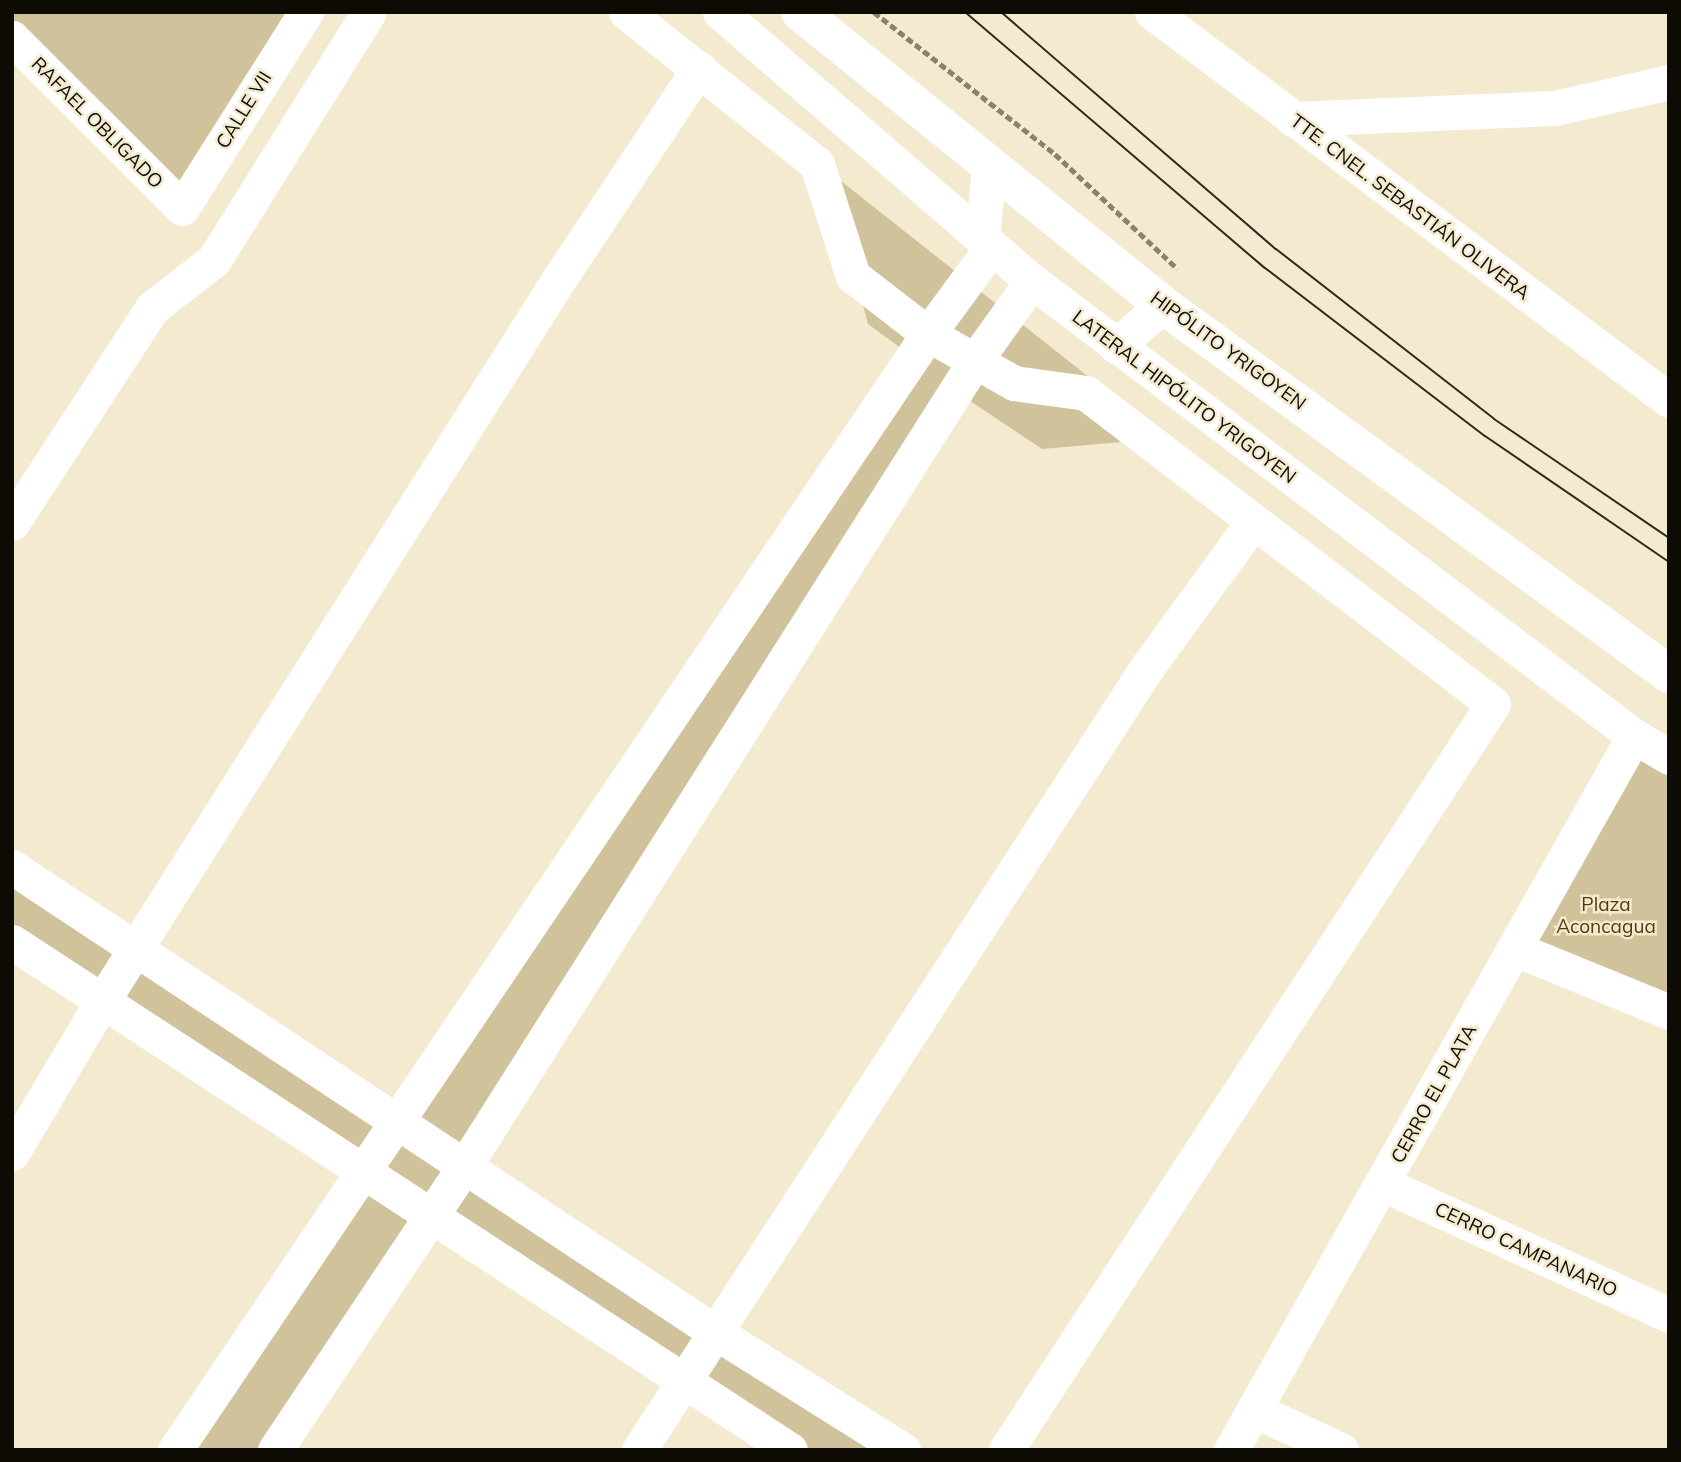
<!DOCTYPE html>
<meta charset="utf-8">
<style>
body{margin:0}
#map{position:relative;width:1681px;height:1462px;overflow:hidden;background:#f3ead0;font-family:Mulish,sans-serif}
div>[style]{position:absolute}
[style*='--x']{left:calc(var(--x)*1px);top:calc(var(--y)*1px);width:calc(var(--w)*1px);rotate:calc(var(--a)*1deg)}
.green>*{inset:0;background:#d0c39c}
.path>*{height:4.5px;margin-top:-2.25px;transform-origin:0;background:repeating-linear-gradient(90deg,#888271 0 7px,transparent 0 10.5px)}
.minor>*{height:35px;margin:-17.5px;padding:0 17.5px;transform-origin:17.5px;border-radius:17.5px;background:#fff}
.secondary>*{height:38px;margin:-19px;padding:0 19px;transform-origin:19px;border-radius:19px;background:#fff}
.tram>*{height:2px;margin:-1px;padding:0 1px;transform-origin:1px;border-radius:1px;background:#2d2920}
span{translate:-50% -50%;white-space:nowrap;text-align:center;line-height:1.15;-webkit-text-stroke:5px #f3ead0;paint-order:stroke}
.street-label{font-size:19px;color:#0e0b04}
.park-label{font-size:19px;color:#4f400b}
.frame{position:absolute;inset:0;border:14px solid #0e0b04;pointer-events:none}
</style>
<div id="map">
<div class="green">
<div style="clip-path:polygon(12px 12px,282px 12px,297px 26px,182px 208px,12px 38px)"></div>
<div style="clip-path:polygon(827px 170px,1166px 438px,1042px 449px,957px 392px,455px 1168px,894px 1450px,808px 1450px,429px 1207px,266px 1450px,183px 1450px,371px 1170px,12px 936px,12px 877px,396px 1131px,902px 349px,868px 324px)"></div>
<div style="clip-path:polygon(1634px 736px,1669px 757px,1669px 1012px,1515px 949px)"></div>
</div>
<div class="path">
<div style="--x:874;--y:12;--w:230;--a:38.1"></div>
<div style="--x:1055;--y:154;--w:168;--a:43.1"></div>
</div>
<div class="minor">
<div style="--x:626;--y:12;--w:244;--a:38.5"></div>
<div style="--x:817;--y:164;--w:118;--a:72.2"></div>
<div style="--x:853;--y:276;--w:95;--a:37.7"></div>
<div style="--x:928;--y:334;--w:99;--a:29.7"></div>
<div style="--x:1014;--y:383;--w:73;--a:7.9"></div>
<div style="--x:1086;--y:393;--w:512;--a:37.38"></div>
<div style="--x:1493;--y:704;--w:891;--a:123.14"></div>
<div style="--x:720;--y:12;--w:412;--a:40.8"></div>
<div style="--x:1032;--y:281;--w:755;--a:37.08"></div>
<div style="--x:1634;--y:736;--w:41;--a:31"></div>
<div style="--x:1152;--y:12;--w:646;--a:36.89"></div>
<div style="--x:12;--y:38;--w:240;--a:45"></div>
<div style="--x:182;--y:208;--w:232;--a:-57.7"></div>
<div style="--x:1293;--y:119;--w:262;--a:-2.4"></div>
<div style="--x:1555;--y:108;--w:117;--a:-12.8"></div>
<div style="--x:982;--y:238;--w:69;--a:-84.2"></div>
<div style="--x:1116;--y:346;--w:62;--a:-41.1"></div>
<div style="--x:12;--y:523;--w:257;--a:-56.9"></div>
<div style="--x:152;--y:308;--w:78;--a:-37.7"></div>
<div style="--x:214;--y:260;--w:292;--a:-58"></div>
<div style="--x:12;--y:867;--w:843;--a:33.48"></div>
<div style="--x:715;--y:1332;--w:222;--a:32.1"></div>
<div style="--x:12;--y:942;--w:929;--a:33.14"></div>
<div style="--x:1515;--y:949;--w:166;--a:22.2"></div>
<div style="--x:12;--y:1153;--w:178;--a:-59.3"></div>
<div style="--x:103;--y:1000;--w:853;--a:-57.69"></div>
<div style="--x:559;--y:279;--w:253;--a:-56.4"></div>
<div style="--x:1383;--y:1184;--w:315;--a:24.6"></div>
<div style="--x:1254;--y:1410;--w:96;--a:24.7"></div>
<div style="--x:175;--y:1450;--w:1346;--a:-55.99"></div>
<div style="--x:928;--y:334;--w:108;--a:-53.7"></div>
<div style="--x:275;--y:1450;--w:340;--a:-56.3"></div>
<div style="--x:464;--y:1167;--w:953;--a:-57.64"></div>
<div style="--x:974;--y:362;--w:100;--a:-54.4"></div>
<div style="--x:639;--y:1450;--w:935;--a:-57.01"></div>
<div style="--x:1148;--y:666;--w:178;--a:-53.9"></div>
<div style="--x:1231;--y:1450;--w:820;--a:-60.56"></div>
</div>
<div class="secondary">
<div style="--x:800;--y:12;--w:466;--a:38.9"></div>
<div style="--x:1163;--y:305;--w:626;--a:36.1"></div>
</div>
<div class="tram">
<div style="--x:965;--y:12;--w:394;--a:40.5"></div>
<div style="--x:1265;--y:268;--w:277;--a:37.4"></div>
<div style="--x:1485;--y:436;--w:223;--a:34.4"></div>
<div style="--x:1001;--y:12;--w:363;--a:40.8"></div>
<div style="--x:1276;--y:249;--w:276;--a:37.9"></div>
<div style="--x:1494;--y:419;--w:212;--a:34.2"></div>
</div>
<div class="street-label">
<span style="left:244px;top:110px;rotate:-58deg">CALLE VII</span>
<span style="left:97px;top:123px;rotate:45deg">RAFAEL OBLIGADO</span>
<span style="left:1410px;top:207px;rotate:37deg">TTE. CNEL. SEBASTIÁN OLIVERA</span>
<span style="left:1228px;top:351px;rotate:36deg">HIPÓLITO YRIGOYEN</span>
<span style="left:1184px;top:397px;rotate:37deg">LATERAL HIPÓLITO YRIGOYEN</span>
<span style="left:1434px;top:1094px;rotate:-61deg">CERRO EL PLATA</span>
<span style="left:1526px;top:1250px;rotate:25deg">CERRO CAMPANARIO</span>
</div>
<div class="park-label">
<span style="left:1606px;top:916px">Plaza<br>Aconcagua</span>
</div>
<div class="frame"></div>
</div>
